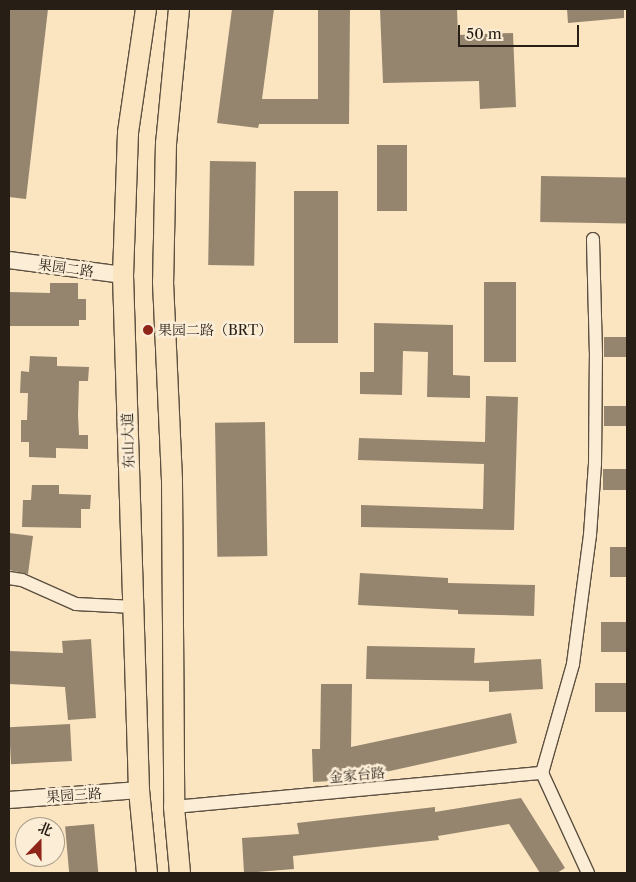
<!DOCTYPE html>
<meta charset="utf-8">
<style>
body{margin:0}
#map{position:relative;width:636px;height:882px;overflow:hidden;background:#fbe4c0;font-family:"Libre Caslon Text","Noto Serif SC",serif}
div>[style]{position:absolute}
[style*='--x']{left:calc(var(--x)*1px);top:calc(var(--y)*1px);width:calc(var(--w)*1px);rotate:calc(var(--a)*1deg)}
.building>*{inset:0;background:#95856e;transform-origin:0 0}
.roads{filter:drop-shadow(1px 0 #5c5040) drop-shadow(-1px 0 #5c5040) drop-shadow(0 1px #5c5040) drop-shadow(0 -1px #5c5040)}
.minor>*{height:12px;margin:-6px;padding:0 6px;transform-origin:6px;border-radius:6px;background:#fcedd6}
.tertiary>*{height:16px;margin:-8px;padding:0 8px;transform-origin:8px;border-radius:8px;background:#fcedd6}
.primary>*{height:20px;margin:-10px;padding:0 10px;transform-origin:10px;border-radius:10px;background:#fbe4c0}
.dots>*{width:14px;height:14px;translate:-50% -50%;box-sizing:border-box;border:2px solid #fcedd6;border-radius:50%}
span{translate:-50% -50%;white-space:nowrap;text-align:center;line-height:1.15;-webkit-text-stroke:5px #fcedd6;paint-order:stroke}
.street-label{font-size:14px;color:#271f16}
.poi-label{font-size:14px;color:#271f16}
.left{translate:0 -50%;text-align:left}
.frame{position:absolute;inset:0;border:10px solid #271f16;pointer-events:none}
.north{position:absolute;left:15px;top:817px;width:50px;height:50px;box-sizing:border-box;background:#fcedd6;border:1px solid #a79b89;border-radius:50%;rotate:22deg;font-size:14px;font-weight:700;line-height:20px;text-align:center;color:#271f16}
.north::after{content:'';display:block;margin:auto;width:18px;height:22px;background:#8f2418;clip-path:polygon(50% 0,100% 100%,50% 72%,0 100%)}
.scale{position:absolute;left:458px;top:25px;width:121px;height:22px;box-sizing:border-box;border:2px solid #271f16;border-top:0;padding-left:6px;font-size:15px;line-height:18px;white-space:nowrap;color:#271f16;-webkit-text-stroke:4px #fcedd6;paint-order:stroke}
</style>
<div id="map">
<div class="building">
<div style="clip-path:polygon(9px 9px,48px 9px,26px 199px,9px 197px)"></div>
<div style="clip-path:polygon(232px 9px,274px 9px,262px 99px,318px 99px,318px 9px,350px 9px,349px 124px,259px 124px,258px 128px,217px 123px)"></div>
<div style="clip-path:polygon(380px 9px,457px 9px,458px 35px,513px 33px,516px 107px,480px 109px,479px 81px,383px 83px)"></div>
<div style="clip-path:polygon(567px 9px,624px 9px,624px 18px,568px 23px)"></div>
<div style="left:377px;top:145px;width:30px;height:66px"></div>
<div style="left:210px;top:161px;width:46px;height:104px;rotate:1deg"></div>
<div style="left:541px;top:176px;width:86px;height:46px;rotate:1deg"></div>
<div style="left:294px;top:191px;width:44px;height:152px"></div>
<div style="left:484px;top:282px;width:32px;height:80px"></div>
<div style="clip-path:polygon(50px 283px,78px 283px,78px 299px,86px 299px,86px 320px,79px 320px,79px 326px,9px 326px,9px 292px,50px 293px)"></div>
<div style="clip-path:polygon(374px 323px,453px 325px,453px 375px,470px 376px,470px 398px,427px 397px,428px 352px,403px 351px,402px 395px,360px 394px,360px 372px,374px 372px)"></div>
<div style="left:604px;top:337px;width:23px;height:20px"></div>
<div style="clip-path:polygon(30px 356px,57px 357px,57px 366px,89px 367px,88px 381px,79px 381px,78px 415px,79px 435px,88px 435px,88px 449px,56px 448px,56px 458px,29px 457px,29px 442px,21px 442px,21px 420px,27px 420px,28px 393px,20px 393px,21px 371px,29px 372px)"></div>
<div style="clip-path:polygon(486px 396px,518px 397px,514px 530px,361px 527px,361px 505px,483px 509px,484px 464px,358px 460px,359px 438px,485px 442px)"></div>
<div style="left:627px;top:406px;width:20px;height:23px;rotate:90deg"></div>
<div style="left:265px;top:422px;width:134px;height:50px;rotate:89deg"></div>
<div style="left:603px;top:469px;width:24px;height:21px"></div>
<div style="clip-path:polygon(32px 485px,59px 485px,59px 494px,91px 495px,90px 509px,81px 509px,81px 528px,22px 527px,23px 500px,31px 500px)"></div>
<div style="clip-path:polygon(9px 533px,33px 536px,28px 574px,9px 570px)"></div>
<div style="left:610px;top:547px;width:17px;height:30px"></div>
<div style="clip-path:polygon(360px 573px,448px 578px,448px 583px,535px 585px,534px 616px,458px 614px,458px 610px,358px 605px)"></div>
<div style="left:601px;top:622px;width:26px;height:30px"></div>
<div style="clip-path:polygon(91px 639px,96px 718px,68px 720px,65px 687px,9px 684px,9px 651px,63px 653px,62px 641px)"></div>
<div style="clip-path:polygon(367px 646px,475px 648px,474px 663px,541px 659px,543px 689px,489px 692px,489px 681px,366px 679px)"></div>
<div style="left:595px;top:683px;width:32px;height:29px"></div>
<div style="clip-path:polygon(321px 684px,352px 684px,351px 747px,511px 713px,517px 743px,349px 780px,313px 782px,312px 749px,320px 749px)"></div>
<div style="left:70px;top:724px;width:37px;height:61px;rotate:87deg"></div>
<div style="clip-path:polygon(521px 798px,565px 868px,557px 873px,540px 873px,509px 824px,438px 836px,439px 840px,293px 856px,294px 869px,244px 873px,242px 838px,299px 834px,297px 823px,435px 807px,435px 812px)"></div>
<div style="left:94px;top:824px;width:49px;height:29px;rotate:85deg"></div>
</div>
<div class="roads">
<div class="minor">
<div style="--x:9;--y:578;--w:13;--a:9"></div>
<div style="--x:22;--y:580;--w:59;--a:24"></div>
<div style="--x:76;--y:604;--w:58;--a:3"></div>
<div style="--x:174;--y:807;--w:370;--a:-5.3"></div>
<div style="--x:588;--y:873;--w:110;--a:-114.7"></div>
<div style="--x:542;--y:773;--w:113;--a:-74.1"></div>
<div style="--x:573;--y:664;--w:130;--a:-82.5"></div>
<div style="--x:590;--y:535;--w:71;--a:-86"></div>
<div style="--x:595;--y:464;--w:109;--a:-89.5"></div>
<div style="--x:596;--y:355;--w:116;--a:-91.5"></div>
</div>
<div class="tertiary">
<div style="--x:9;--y:260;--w:115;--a:7.5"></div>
<div style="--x:9;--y:800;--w:130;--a:-4.4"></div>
</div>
<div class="primary">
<div style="--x:146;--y:9;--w:125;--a:98.3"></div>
<div style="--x:128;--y:133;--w:142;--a:92"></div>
<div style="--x:123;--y:275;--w:515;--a:88.22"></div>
<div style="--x:139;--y:790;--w:83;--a:84.5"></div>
<div style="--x:179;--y:9;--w:135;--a:95.5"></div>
<div style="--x:166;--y:143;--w:139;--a:91.2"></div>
<div style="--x:163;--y:282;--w:200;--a:87.4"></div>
<div style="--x:172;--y:482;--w:325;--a:89.6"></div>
<div style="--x:174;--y:807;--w:66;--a:84.8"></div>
</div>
</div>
<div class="dots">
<div style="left:148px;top:330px;background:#8f2418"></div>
</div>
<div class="street-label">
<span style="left:66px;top:268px;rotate:8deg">果园二路</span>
<span style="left:128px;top:441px;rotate:-92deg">东山大道</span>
<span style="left:357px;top:775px;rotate:-5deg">金家台路</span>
<span style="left:74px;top:795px;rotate:-4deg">果园三路</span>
</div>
<div class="poi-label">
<span class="left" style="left:158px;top:330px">果园二路（BRT）</span>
</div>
<div class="frame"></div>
<div class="north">北</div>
<div class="scale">50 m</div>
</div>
